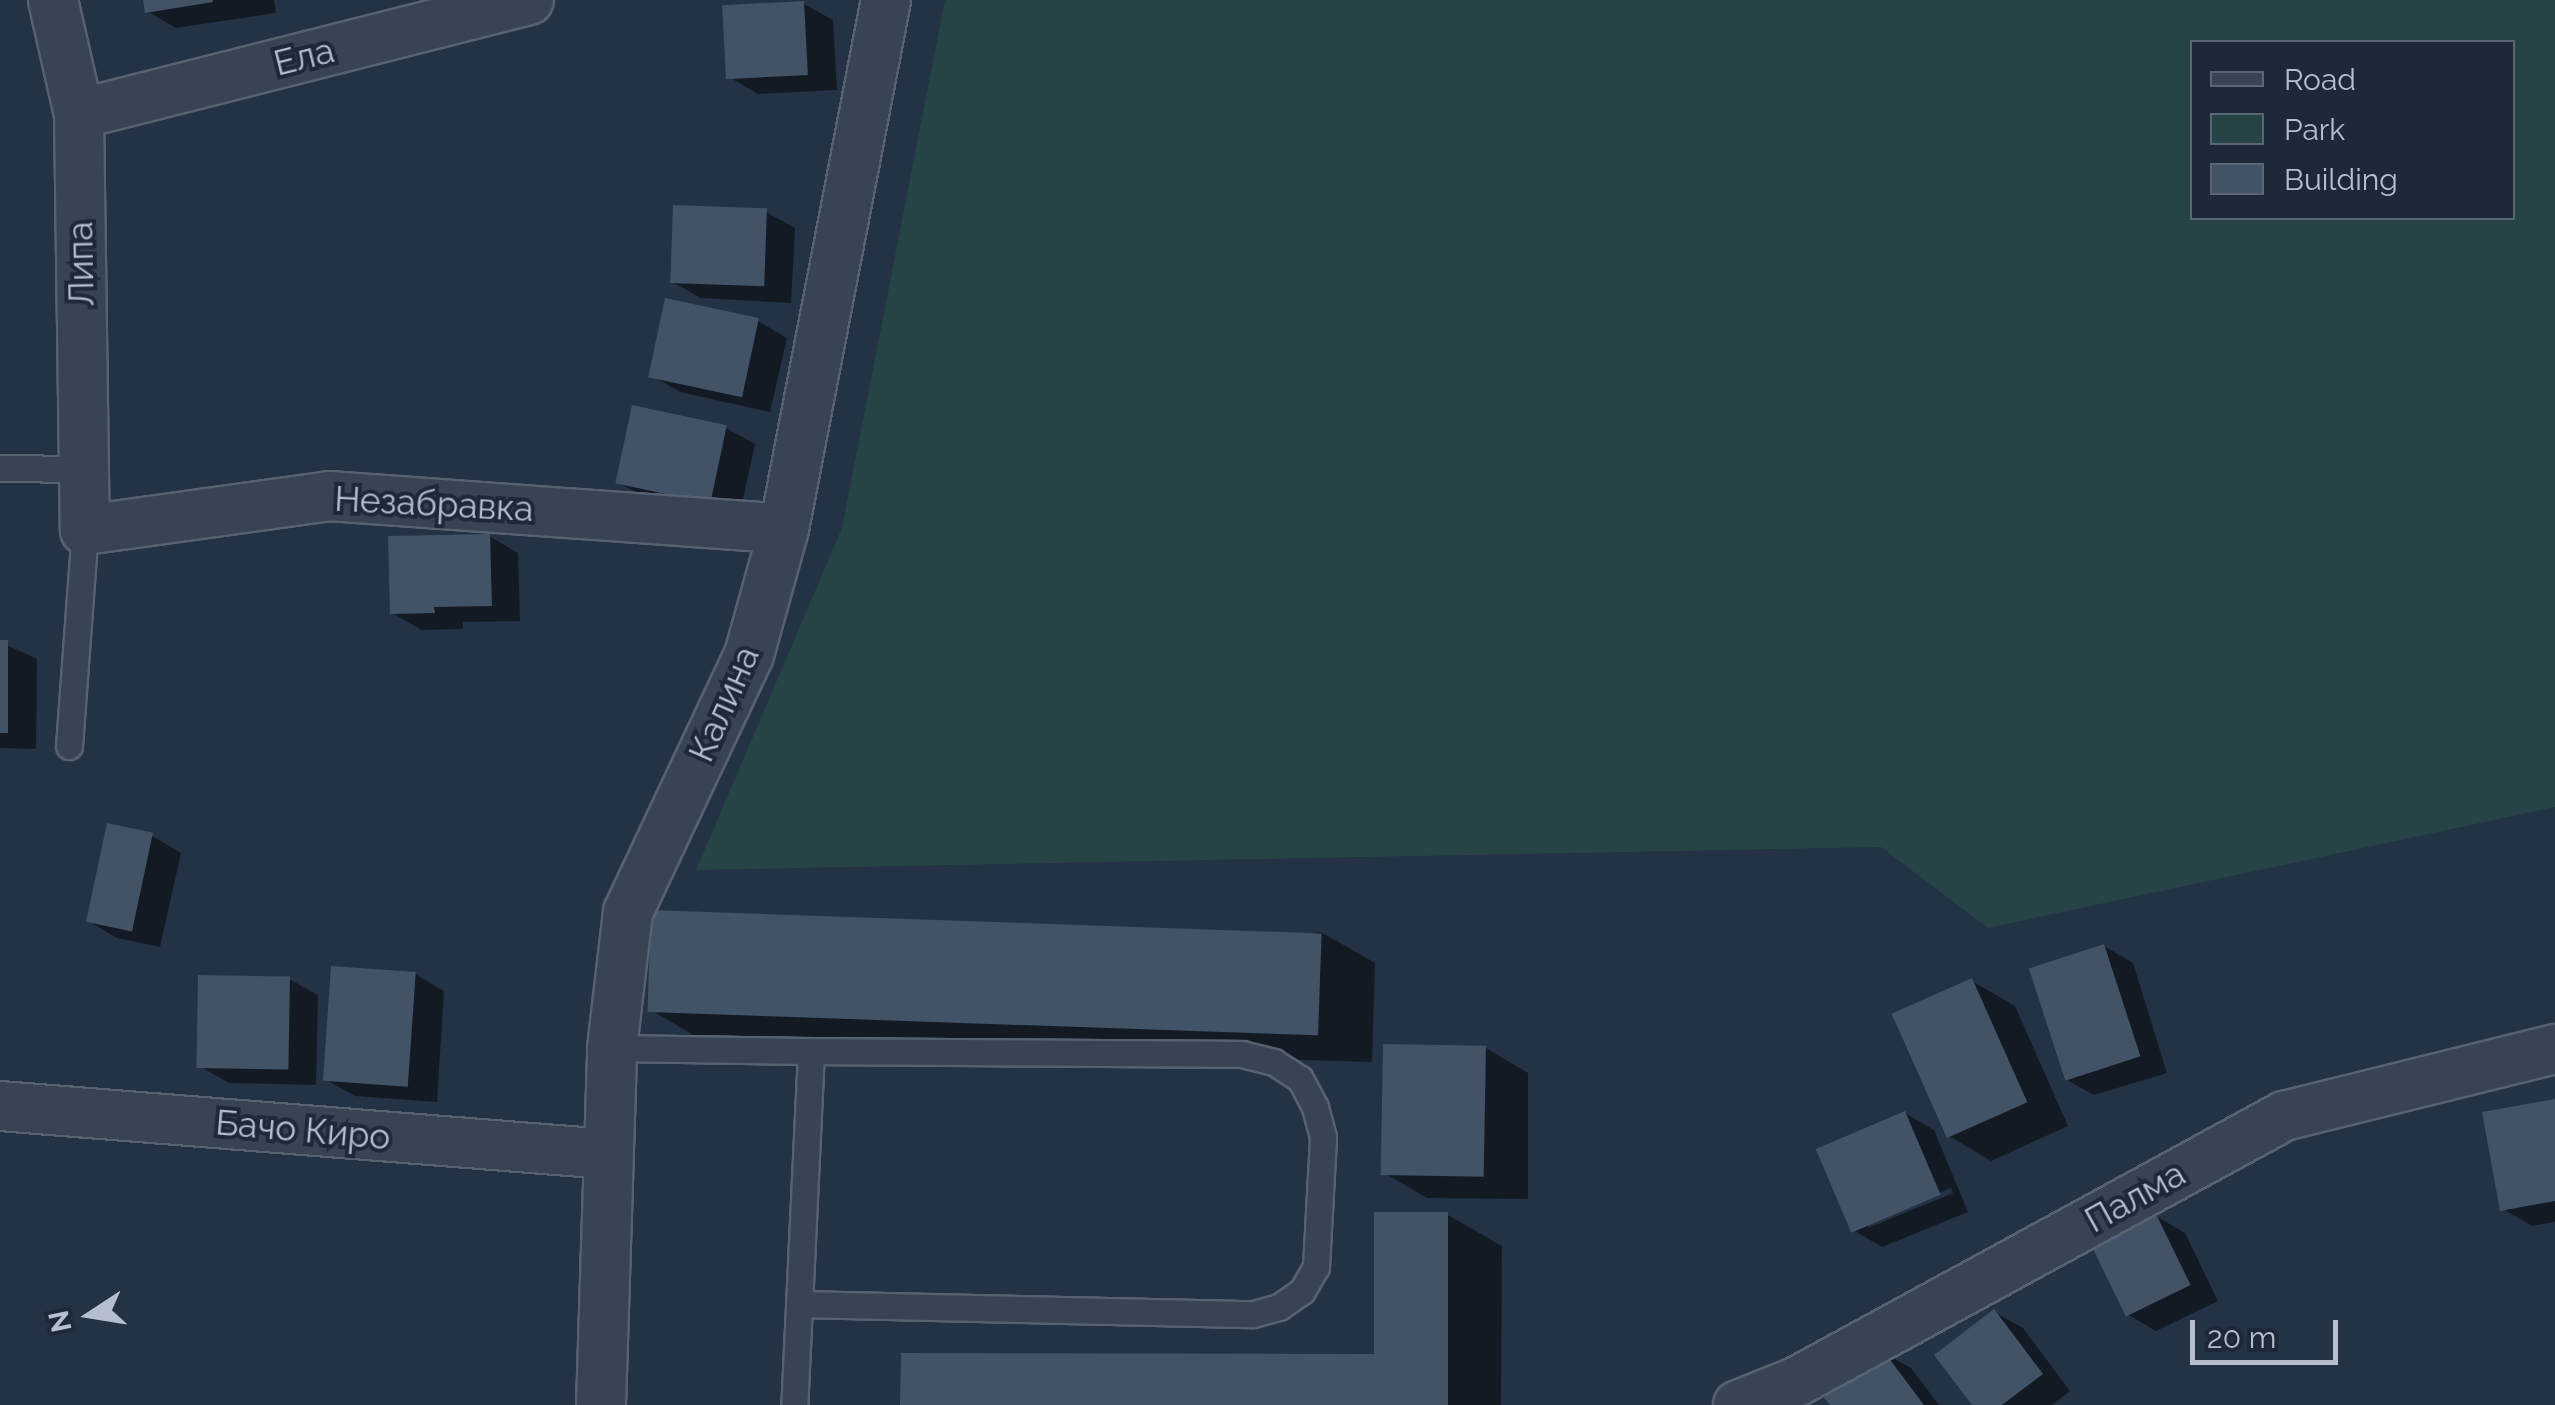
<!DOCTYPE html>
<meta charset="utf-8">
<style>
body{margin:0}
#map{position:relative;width:2555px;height:1405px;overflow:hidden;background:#243245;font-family:Raleway,sans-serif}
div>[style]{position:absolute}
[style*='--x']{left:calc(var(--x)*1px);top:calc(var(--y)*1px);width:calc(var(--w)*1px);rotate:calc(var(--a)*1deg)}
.green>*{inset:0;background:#264346}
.shadow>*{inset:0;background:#0007}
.building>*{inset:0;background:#425267;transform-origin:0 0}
.roads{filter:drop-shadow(2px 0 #576271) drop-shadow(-2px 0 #576271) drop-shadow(0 2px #576271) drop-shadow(0 -2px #576271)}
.service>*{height:25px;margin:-12.5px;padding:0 12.5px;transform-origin:12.5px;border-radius:12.5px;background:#384454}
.minor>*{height:48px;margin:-24px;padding:0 24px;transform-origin:24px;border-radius:24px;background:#384454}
span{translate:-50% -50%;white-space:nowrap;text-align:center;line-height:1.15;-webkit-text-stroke:8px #1d2939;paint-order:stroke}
.street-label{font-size:35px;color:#b6bfce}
.legend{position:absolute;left:2190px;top:40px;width:325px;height:180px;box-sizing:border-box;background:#1d2939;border:2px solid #5a6575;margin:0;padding:12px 18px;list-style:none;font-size:30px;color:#b6bfce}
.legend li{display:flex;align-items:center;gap:20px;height:50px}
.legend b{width:50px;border:2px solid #5a6575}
.north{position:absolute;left:40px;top:1265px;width:100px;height:100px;-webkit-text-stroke:8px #1d2939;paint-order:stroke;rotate:258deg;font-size:28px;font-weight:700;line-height:40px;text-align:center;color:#b6bfce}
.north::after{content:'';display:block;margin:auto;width:35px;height:45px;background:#b6bfce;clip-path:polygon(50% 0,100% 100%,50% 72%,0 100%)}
.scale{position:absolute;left:2190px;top:1320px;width:148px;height:45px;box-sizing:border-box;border:5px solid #b6bfce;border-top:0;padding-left:12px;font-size:30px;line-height:35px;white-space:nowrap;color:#b6bfce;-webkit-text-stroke:8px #1d2939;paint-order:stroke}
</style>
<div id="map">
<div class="green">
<div style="clip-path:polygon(evenodd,945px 0,2555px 0,2555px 807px,1988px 928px,1881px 847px,696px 870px,842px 528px,945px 0,2192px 42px,2512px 42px,2512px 218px,2192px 218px,2192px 42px)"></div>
</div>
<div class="shadow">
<div style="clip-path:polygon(146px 0,274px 0,276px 13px,176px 28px,147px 11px)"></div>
<div style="clip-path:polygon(804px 4px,833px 20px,837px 90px,758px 94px,729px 77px)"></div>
<div style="clip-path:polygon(766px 212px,795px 228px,791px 303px,701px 298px,672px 282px)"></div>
<div style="clip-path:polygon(758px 321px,787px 338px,770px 412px,680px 392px,651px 375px)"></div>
<div style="clip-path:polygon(726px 428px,755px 444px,739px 518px,647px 499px,618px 482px)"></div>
<div style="clip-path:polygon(489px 536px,518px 553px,520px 621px,463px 622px,463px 629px,422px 630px,392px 613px)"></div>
<div style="clip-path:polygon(0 642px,37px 659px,36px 749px,0 748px)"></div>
<div style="clip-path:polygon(152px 836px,181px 853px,160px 947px,117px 938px,88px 921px)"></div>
<div style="clip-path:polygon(1321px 932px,1375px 963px,1372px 1062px,705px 1042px,651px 1010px)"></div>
<div style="clip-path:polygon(2104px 946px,2133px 963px,2167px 1073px,2094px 1095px,2065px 1079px)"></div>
<div style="clip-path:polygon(415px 974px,444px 991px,437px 1102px,355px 1096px,326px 1080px)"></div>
<div style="clip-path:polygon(289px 979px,318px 995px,316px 1085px,229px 1083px,199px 1066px)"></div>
<div style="clip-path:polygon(1972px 981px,2015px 1006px,2068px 1126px,1991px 1161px,1949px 1136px)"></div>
<div style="clip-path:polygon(1486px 1048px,1528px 1073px,1528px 1199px,1427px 1198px,1384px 1173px)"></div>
<div style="clip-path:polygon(2555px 1101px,2555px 1222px,2532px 1226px,2503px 1209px)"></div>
<div style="clip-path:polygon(evenodd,1905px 1113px,1934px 1130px,1968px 1212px,1882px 1247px,1853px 1230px,1905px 1113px,1951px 1188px,1953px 1193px,1868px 1228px,1868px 1222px,1951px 1188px)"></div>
<div style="clip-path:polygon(1448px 1215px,1502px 1246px,1501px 1405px,903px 1405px,1376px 1356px)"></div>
<div style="clip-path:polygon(2156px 1216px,2185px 1233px,2218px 1301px,2156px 1331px,2127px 1314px)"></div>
<div style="clip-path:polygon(1994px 1312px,2023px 1328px,2070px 1391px,2052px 1405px,1975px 1405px)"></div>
<div style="clip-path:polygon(1882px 1352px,1911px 1368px,1939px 1405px,1833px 1405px)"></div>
</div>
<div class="building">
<div style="clip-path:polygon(143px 0,213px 0,213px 2px,145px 13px)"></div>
<div style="left:804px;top:1px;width:74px;height:82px;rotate:87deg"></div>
<div style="left:673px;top:205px;width:94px;height:78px;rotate:2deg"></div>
<div style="left:665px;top:298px;width:96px;height:81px;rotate:12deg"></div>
<div style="left:632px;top:405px;width:97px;height:80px;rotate:12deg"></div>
<div style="clip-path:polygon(490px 534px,492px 606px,434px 607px,435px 613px,390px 614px,388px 536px)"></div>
<div style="left:0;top:640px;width:8px;height:93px"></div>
<div style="left:107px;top:823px;width:47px;height:101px;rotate:12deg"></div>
<div style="left:651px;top:910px;width:671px;height:102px;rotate:2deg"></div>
<div style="left:2104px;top:944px;width:118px;height:79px;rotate:72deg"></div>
<div style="left:331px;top:966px;width:85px;height:115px;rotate:4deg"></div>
<div style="left:198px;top:975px;width:92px;height:93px;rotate:1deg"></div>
<div style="left:1972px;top:978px;width:136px;height:88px;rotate:66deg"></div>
<div style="left:1383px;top:1044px;width:103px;height:131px;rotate:1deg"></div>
<div style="clip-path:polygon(2555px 1099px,2555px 1201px,2500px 1211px,2482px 1112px)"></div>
<div style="left:1905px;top:1111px;width:91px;height:97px;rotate:67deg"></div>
<div style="clip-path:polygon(1374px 1212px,1448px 1212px,1448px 1405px,900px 1405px,901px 1353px,1374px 1354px)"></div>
<div style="left:2156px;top:1214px;width:79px;height:72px;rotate:64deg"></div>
<div style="clip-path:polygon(1994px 1309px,2043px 1374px,2002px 1405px,1972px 1405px,1934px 1355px)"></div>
<div style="clip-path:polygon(1882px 1349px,1924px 1405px,1830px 1405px,1821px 1394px)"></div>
</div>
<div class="roads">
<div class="service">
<div style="--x:0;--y:468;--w:84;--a:0.7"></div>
<div style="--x:69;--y:746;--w:217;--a:-85.8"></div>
<div style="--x:612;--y:1048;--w:199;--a:0.9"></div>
<div style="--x:811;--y:1051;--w:354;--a:92.7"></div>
<div style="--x:799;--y:1304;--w:454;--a:1.3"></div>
<div style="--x:1253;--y:1314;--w:27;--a:-15"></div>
<div style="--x:1279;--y:1307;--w:28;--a:-35"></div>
<div style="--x:1302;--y:1291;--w:28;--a:-60"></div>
<div style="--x:1316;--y:1267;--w:130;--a:-86.9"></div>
<div style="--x:1323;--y:1137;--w:31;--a:-105"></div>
<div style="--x:1315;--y:1107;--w:32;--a:-118"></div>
<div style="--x:1300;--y:1079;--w:31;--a:-147"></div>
<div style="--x:1274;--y:1062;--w:32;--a:-166"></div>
<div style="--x:1243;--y:1054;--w:432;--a:-179.6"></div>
</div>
<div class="minor">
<div style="--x:53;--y:0;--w:117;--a:77.2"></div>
<div style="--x:79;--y:114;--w:416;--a:89.2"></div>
<div style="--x:85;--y:530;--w:246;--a:-7.9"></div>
<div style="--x:329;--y:496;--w:456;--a:4.1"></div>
<div style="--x:79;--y:114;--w:464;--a:-14.2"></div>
<div style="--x:0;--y:1106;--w:609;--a:4.52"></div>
<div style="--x:601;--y:1405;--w:357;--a:-88.2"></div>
<div style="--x:612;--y:1048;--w:137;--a:-83.3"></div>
<div style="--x:628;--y:912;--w:284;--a:-64.8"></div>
<div style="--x:749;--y:655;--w:131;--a:-74.5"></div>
<div style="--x:784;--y:529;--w:539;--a:-79.09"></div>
<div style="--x:1738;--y:1405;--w:65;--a:-21.8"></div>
<div style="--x:1798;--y:1381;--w:554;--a:-28.6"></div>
<div style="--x:2284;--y:1116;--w:279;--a:-13.9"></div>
</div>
</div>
<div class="street-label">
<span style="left:304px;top:57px;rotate:-14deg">Ела</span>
<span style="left:81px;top:264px;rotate:-91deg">Липа</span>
<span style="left:434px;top:504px;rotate:3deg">Незабравка</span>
<span style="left:724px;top:704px;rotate:-66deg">Калина</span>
<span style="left:303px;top:1130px;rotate:5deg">Бачо Киро</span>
<span style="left:2135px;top:1197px;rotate:-29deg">Палма</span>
</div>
<ul class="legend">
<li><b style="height:12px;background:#384454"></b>Road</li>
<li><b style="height:28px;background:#264346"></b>Park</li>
<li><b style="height:28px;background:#425267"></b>Building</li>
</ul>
<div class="north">N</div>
<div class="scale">20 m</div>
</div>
